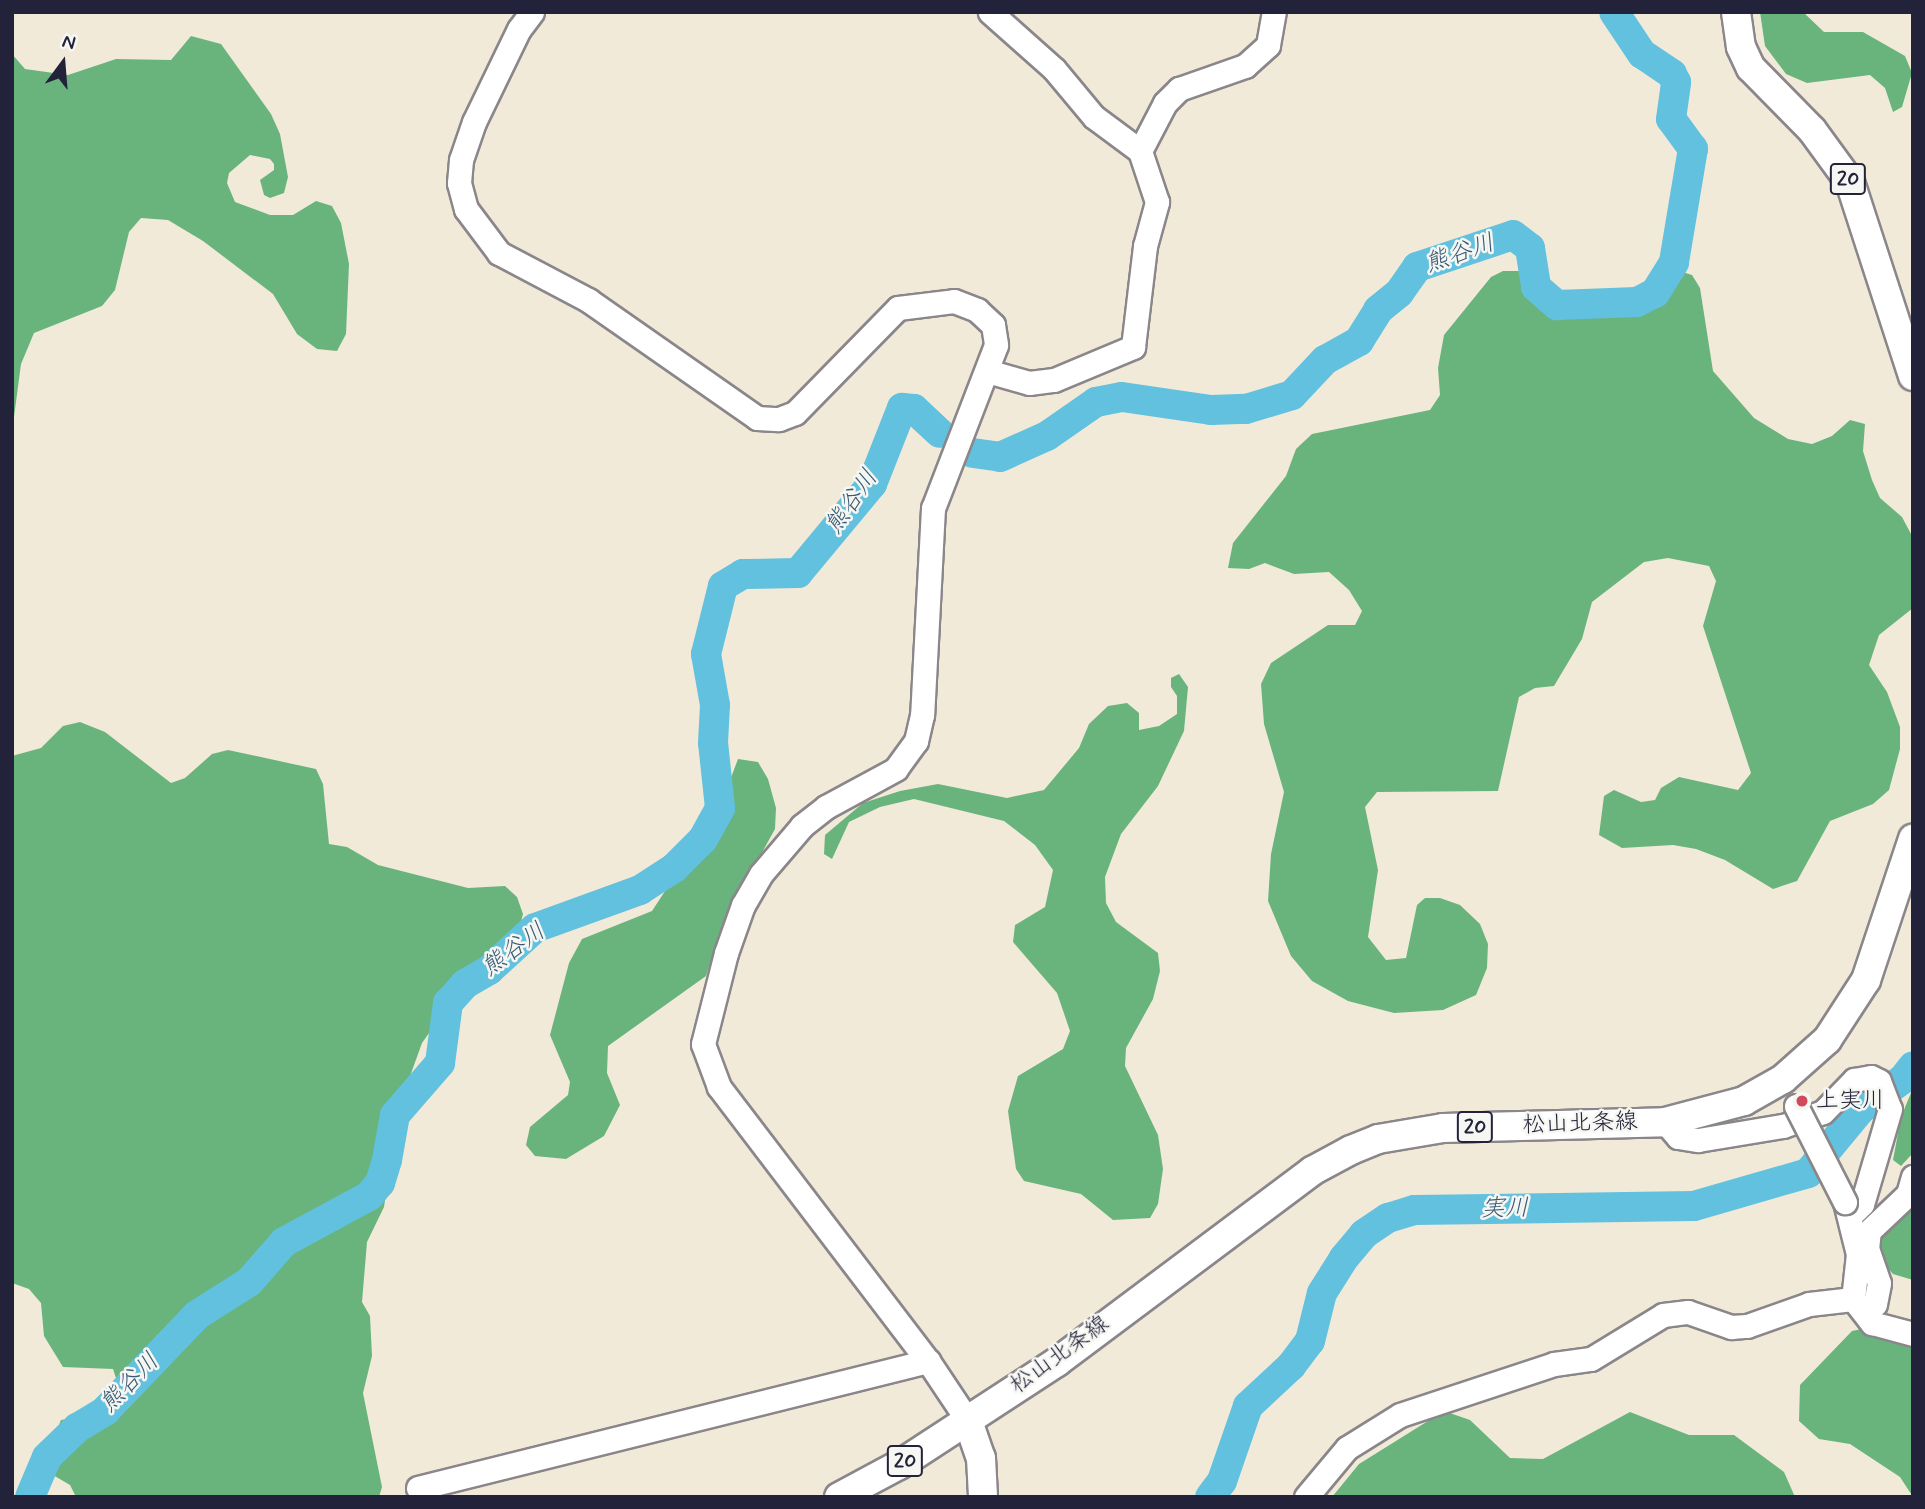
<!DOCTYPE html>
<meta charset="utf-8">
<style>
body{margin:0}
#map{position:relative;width:1925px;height:1509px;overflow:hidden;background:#f2ead8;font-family:Mynerve,"Klee One",sans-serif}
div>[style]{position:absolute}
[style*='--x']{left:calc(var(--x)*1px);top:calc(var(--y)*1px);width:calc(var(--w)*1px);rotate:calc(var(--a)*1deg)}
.forest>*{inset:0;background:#69b47c}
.river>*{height:30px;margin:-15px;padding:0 15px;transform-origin:15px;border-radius:15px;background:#61c1df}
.roads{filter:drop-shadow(2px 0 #8a868a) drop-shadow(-2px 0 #8a868a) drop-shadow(0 2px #8a868a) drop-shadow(0 -2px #8a868a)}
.minor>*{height:23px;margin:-11.5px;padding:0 11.5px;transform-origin:11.5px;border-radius:11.5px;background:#fff}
.major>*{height:28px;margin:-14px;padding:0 14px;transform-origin:14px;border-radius:14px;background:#fff}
.bridges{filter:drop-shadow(2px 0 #8a868a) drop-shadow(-2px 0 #8a868a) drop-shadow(0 2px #8a868a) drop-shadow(0 -2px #8a868a)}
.minor-bridge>*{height:23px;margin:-11.5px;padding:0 11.5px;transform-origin:11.5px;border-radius:11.5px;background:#fff}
.dots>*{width:19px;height:19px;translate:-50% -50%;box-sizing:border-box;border:4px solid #f6f6f2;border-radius:50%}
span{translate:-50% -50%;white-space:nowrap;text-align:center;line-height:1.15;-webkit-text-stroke:5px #f6f6f2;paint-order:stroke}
.shield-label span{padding:2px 5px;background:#f6f6f2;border:2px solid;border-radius:5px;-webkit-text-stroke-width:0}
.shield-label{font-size:21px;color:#22223b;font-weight:700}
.poi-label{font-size:23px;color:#22223b}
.left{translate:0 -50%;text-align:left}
.street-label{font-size:23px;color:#22223b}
.water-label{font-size:24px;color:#385a74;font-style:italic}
.frame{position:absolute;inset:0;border:14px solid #22223b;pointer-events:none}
.north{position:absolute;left:28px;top:28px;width:70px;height:70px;-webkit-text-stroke:5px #f6f6f2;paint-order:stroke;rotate:16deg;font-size:19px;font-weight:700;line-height:28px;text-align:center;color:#22223b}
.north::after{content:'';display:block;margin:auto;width:24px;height:32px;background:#22223b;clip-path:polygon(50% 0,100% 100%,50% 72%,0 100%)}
</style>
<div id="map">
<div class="forest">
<div style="clip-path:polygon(1760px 12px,1803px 12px,1824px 32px,1863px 32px,1905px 56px,1912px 73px,1902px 107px,1893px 112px,1885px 88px,1870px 75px,1807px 83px,1786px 74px,1765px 46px)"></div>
<div style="clip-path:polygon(191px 36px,221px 44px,271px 114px,280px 134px,288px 177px,284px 193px,270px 198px,264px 195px,260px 180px,274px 170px,274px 164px,270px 159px,250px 155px,229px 173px,227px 183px,235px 202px,270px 215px,293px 215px,316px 201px,332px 206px,341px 223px,349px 264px,346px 334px,337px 351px,317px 349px,297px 334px,273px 294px,203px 241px,168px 220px,141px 218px,129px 232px,115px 290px,102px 306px,34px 333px,21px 364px,12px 432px,12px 54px,25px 69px,68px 75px,116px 59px,171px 60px)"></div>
<div style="clip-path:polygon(1676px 270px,1692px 275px,1700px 288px,1713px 371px,1754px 418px,1788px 439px,1812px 444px,1832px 436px,1850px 420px,1865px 424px,1863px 451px,1872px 480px,1880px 498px,1902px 517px,1911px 534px,1913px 608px,1879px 635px,1869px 665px,1887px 692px,1900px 727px,1900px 749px,1889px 790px,1873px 804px,1830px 821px,1797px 881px,1773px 889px,1725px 860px,1696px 849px,1673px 845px,1622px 848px,1599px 835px,1604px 796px,1614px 790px,1641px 802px,1655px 800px,1661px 788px,1679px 777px,1738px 790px,1751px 773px,1703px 626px,1716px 581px,1709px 566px,1668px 558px,1644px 562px,1592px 602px,1582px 639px,1554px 686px,1535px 688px,1519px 697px,1498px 791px,1377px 792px,1365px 807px,1378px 870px,1368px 937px,1386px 960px,1406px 958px,1417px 905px,1425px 898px,1440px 898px,1460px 905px,1480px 924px,1488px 944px,1487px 968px,1476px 995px,1443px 1010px,1394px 1013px,1348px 1001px,1312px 981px,1291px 956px,1268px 901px,1271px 854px,1284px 792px,1264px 724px,1261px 684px,1271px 663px,1328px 625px,1355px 625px,1362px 611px,1349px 590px,1329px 572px,1294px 574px,1265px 563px,1249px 569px,1228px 568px,1233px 543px,1286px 476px,1296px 449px,1312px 434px,1430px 410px,1440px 395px,1438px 368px,1444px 335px,1491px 277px,1503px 271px,1523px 271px,1582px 303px,1612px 308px,1635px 298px)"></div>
<div style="clip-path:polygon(1179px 674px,1188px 687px,1184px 731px,1158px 786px,1121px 834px,1105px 877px,1106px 903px,1116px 922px,1158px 953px,1160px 971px,1153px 999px,1126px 1048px,1125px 1066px,1158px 1135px,1163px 1169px,1158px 1204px,1150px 1218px,1113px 1220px,1081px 1194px,1024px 1181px,1016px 1169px,1008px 1111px,1018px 1076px,1063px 1049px,1070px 1031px,1057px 993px,1013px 942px,1015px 925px,1045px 907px,1053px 870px,1035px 845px,1004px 821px,914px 799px,880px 807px,849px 822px,832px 859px,824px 854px,825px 835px,863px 803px,900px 791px,938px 784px,1007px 798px,1044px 790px,1079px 748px,1089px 724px,1108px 706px,1127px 703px,1139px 713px,1139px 730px,1159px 726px,1177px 714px,1177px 696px,1171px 687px,1171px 678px)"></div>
<div style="clip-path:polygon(80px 722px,105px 732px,171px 783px,185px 778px,212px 754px,228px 750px,316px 769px,323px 784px,329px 844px,347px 847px,378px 865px,468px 888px,505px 886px,517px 897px,523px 914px,517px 937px,459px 991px,422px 1043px,400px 1104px,384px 1207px,367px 1242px,362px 1302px,370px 1316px,372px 1356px,363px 1393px,382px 1487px,379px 1497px,76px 1497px,70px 1485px,41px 1468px,61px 1420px,95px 1415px,115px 1397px,118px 1384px,113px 1369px,63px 1367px,44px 1336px,41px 1303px,29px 1289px,12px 1283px,12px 756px,41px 748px,63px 726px)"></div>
<div style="clip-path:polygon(738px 759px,758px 762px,768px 779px,776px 808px,775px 829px,724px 921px,706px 976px,608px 1046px,607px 1073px,620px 1105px,604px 1136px,566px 1159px,535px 1156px,526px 1145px,530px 1127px,568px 1095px,570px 1082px,550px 1035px,569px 963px,582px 939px,652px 911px,720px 807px)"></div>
<div style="clip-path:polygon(1913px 1088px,1913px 1153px,1901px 1166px,1893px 1160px,1901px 1117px)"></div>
<div style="clip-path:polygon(1913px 1202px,1913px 1280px,1893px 1274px,1877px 1256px,1878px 1238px)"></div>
<div style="clip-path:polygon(1866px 1328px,1913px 1342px,1913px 1497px,1900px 1477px,1850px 1444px,1819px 1439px,1799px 1421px,1800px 1385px,1852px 1331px)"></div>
<div style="clip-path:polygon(1444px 1411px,1470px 1420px,1510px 1458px,1543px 1459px,1630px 1412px,1689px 1435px,1734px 1435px,1784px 1472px,1795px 1497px,1332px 1497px,1359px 1464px)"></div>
</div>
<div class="river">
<div style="--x:973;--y:453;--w:27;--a:8"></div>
<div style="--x:1000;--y:457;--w:51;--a:-24.1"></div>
<div style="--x:1047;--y:436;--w:60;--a:-34.8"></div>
<div style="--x:1096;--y:402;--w:26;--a:-11"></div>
<div style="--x:1122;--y:397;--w:90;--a:8.3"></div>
<div style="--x:1211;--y:410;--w:35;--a:-2"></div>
<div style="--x:1246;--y:409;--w:48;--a:-16.9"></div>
<div style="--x:1292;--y:395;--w:48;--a:-46.7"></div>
<div style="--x:1325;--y:360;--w:39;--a:-29"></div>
<div style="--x:1359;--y:341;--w:36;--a:-58"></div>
<div style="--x:1378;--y:310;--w:27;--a:-39"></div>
<div style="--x:1399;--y:293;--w:32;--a:-55"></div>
<div style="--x:1417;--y:267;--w:101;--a:-18.4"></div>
<div style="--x:1513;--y:235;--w:21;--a:37"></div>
<div style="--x:1530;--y:248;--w:39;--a:81"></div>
<div style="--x:1536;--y:287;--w:28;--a:41"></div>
<div style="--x:1557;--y:305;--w:80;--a:-2.1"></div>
<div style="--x:1637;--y:302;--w:20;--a:-27"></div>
<div style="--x:1655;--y:293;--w:36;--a:-58"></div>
<div style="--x:1674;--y:262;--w:115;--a:-80.5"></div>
<div style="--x:1693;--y:149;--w:37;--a:-126"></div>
<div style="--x:1671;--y:119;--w:37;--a:-82"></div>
<div style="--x:1676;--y:82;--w:9;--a:-117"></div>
<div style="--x:1672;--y:74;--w:36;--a:-146"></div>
<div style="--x:1642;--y:54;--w:50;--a:-123.7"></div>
<div style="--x:30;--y:1497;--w:43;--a:-67"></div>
<div style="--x:47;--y:1457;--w:42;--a:-44"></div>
<div style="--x:77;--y:1428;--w:33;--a:-31"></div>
<div style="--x:105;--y:1411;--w:133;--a:-46.2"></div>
<div style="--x:197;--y:1315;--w:62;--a:-32.4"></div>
<div style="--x:249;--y:1282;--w:53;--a:-48.8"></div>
<div style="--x:284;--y:1242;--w:97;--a:-28.4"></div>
<div style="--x:369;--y:1196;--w:17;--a:-50"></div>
<div style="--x:380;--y:1183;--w:24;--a:-73"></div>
<div style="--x:387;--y:1160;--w:46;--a:-79.9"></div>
<div style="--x:395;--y:1115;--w:69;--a:-49.1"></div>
<div style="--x:440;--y:1063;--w:61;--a:-82.4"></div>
<div style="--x:448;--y:1003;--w:25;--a:-48"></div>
<div style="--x:465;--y:984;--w:28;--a:-30"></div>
<div style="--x:489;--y:970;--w:62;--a:-42.4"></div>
<div style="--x:535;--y:928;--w:112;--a:-19.9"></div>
<div style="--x:640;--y:890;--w:40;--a:-32.9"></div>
<div style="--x:674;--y:868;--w:41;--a:-45"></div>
<div style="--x:703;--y:839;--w:35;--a:-61"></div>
<div style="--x:720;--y:808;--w:65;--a:-96.1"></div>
<div style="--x:713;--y:743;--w:38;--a:-87"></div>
<div style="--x:715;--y:705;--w:52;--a:-100"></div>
<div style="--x:706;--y:654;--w:70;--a:-76"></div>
<div style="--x:723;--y:586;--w:23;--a:-31"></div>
<div style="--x:743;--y:574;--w:55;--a:-1"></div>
<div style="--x:798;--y:573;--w:116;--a:-50.3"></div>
<div style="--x:872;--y:484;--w:82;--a:-68.5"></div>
<div style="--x:902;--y:408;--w:12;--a:5"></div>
<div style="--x:914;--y:409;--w:35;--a:43"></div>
<div style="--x:1210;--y:1497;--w:20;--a:-53"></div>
<div style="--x:1222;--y:1481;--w:79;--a:-70.9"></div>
<div style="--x:1248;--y:1406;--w:59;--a:-42.9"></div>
<div style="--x:1291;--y:1366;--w:31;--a:-53"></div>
<div style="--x:1310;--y:1341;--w:49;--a:-76"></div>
<div style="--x:1322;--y:1293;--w:41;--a:-57.8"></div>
<div style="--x:1344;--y:1258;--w:31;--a:-50"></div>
<div style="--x:1364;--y:1234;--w:29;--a:-34"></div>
<div style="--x:1388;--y:1218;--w:27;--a:-17"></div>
<div style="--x:1414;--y:1210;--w:280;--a:-0.8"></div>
<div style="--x:1694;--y:1206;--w:119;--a:-16.1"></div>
<div style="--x:1808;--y:1173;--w:83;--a:-50.4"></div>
<div style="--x:1861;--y:1109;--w:52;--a:-35.5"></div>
<div style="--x:1903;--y:1079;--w:16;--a:-52"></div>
</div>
<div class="roads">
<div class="minor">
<div style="--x:532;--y:12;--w:21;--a:127"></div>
<div style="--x:519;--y:29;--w:103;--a:115.8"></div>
<div style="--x:474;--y:122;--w:40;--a:108.9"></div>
<div style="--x:461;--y:160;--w:23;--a:95"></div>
<div style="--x:459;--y:183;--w:27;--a:75"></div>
<div style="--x:466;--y:209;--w:55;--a:53.1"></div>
<div style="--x:499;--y:253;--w:101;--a:27.8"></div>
<div style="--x:588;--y:300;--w:206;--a:34.9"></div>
<div style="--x:757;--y:418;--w:22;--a:3"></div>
<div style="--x:779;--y:419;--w:17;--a:-21"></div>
<div style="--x:795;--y:413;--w:147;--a:-45.6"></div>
<div style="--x:898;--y:308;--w:56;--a:-7.1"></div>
<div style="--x:954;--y:301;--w:25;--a:21"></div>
<div style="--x:977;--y:310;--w:22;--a:43"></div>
<div style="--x:993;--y:325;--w:20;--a:81"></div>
<div style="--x:996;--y:345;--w:175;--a:111.1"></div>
<div style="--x:933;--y:508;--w:207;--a:93"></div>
<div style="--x:922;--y:715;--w:27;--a:103"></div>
<div style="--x:916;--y:741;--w:34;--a:126"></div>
<div style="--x:896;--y:769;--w:80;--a:151.5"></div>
<div style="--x:826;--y:807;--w:31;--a:142"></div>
<div style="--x:802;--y:826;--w:63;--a:130.5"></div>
<div style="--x:761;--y:874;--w:36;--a:120"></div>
<div style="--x:743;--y:905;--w:51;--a:109.5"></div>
<div style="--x:726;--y:953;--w:94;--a:104.2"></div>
<div style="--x:703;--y:1044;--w:46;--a:69.6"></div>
<div style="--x:719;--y:1087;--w:345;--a:52.7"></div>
<div style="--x:928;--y:1361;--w:72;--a:56.3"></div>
<div style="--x:1140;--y:151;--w:54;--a:-62.5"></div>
<div style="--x:1165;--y:103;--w:20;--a:-45"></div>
<div style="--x:1179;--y:89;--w:70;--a:-19.2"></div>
<div style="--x:1245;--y:66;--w:31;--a:-42"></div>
<div style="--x:1268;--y:45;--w:34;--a:-80"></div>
<div style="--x:987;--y:371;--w:44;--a:15.9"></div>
<div style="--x:1029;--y:383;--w:25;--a:-7"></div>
<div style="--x:1054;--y:380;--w:86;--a:-22.7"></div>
<div style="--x:1133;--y:347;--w:102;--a:-83.2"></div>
<div style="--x:1145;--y:246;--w:46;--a:-74.7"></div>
<div style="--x:1157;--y:202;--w:54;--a:-108.4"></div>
<div style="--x:1140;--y:151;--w:57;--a:-143.5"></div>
<div style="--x:1094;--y:117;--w:62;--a:-129.8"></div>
<div style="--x:1054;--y:69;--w:86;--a:-138.3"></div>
<div style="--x:1665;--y:1122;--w:20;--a:49"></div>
<div style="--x:1678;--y:1137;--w:20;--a:9"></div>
<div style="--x:1698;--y:1140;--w:86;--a:-9.4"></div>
<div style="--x:1783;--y:1126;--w:42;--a:-19.3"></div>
<div style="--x:1823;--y:1112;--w:45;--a:-45.9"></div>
<div style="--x:1854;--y:1080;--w:17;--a:-10"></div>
<div style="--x:1871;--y:1077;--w:9;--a:27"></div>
<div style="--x:1879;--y:1081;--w:30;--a:69"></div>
<div style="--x:1890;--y:1109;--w:99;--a:106.4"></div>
<div style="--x:1862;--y:1204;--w:14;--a:135"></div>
<div style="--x:1845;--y:1202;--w:54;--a:76"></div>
<div style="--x:1858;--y:1254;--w:45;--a:96.3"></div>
<div style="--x:1853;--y:1299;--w:31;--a:52"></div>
<div style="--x:1872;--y:1323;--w:42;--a:15"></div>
<div style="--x:1863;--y:1310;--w:13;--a:-27"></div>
<div style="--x:1875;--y:1304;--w:21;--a:-79"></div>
<div style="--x:1879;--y:1283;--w:36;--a:-109"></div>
<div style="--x:1867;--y:1249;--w:18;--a:-84"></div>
<div style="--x:1869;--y:1231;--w:54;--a:-43.5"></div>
<div style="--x:1908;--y:1194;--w:18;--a:-74"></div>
<div style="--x:418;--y:1488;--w:526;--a:-13.98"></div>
<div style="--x:1306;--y:1497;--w:64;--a:-50.1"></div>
<div style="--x:1347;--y:1448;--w:62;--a:-31.9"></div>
<div style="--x:1400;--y:1415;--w:162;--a:-18.3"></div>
<div style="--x:1554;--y:1364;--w:37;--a:-8"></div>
<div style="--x:1591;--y:1359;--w:84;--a:-31.4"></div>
<div style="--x:1663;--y:1315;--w:25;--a:-7"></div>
<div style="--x:1688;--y:1312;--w:46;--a:19.2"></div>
<div style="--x:1731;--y:1327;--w:16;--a:-4"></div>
<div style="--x:1747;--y:1326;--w:66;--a:-19.5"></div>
<div style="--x:1809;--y:1304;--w:44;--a:-6.5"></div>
</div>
<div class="major">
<div style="--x:1736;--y:12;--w:35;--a:82"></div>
<div style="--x:1741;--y:47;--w:23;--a:65"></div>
<div style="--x:1751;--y:68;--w:87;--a:45.5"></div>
<div style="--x:1812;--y:130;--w:64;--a:53.8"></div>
<div style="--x:1850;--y:182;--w:204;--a:72"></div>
<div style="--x:968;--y:1421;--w:39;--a:71"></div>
<div style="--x:981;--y:1458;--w:39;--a:87"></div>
<div style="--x:839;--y:1497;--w:68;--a:-28.1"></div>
<div style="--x:899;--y:1465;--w:189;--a:-33.1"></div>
<div style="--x:1057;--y:1362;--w:319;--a:-36.8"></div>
<div style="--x:1312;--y:1171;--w:44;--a:-28.3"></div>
<div style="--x:1351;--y:1150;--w:29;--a:-22"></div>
<div style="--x:1378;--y:1139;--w:66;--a:-9.6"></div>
<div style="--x:1443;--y:1128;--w:222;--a:-1.5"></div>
<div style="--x:1665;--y:1122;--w:82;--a:-14.9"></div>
<div style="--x:1744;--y:1101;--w:45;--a:-29.4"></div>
<div style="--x:1783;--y:1079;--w:59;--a:-41.6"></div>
<div style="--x:1827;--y:1040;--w:72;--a:-57"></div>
<div style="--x:1866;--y:980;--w:149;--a:-71.6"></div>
</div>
</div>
<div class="bridges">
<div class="minor-bridge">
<div style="--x:1796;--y:1106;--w:108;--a:63"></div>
</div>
</div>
<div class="dots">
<div style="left:1802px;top:1101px;background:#d1495b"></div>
</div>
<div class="shield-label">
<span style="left:1848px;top:179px">20</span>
<span style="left:1475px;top:1127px">20</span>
<span style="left:905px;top:1461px">20</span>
</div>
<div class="poi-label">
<span class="left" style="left:1816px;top:1101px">上実川</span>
</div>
<div class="street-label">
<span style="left:1580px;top:1124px;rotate:-2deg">松山北条線</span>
<span style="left:1060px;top:1355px;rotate:-36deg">松山北条線</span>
</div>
<div class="water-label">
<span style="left:1460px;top:254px;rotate:-19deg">熊谷川</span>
<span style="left:852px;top:502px;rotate:-55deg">熊谷川</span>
<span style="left:514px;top:950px;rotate:-36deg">熊谷川</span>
<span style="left:1505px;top:1209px;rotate:-1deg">実川</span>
<span style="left:130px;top:1383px;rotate:-45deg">熊谷川</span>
</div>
<div class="frame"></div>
<div class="north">N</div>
</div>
